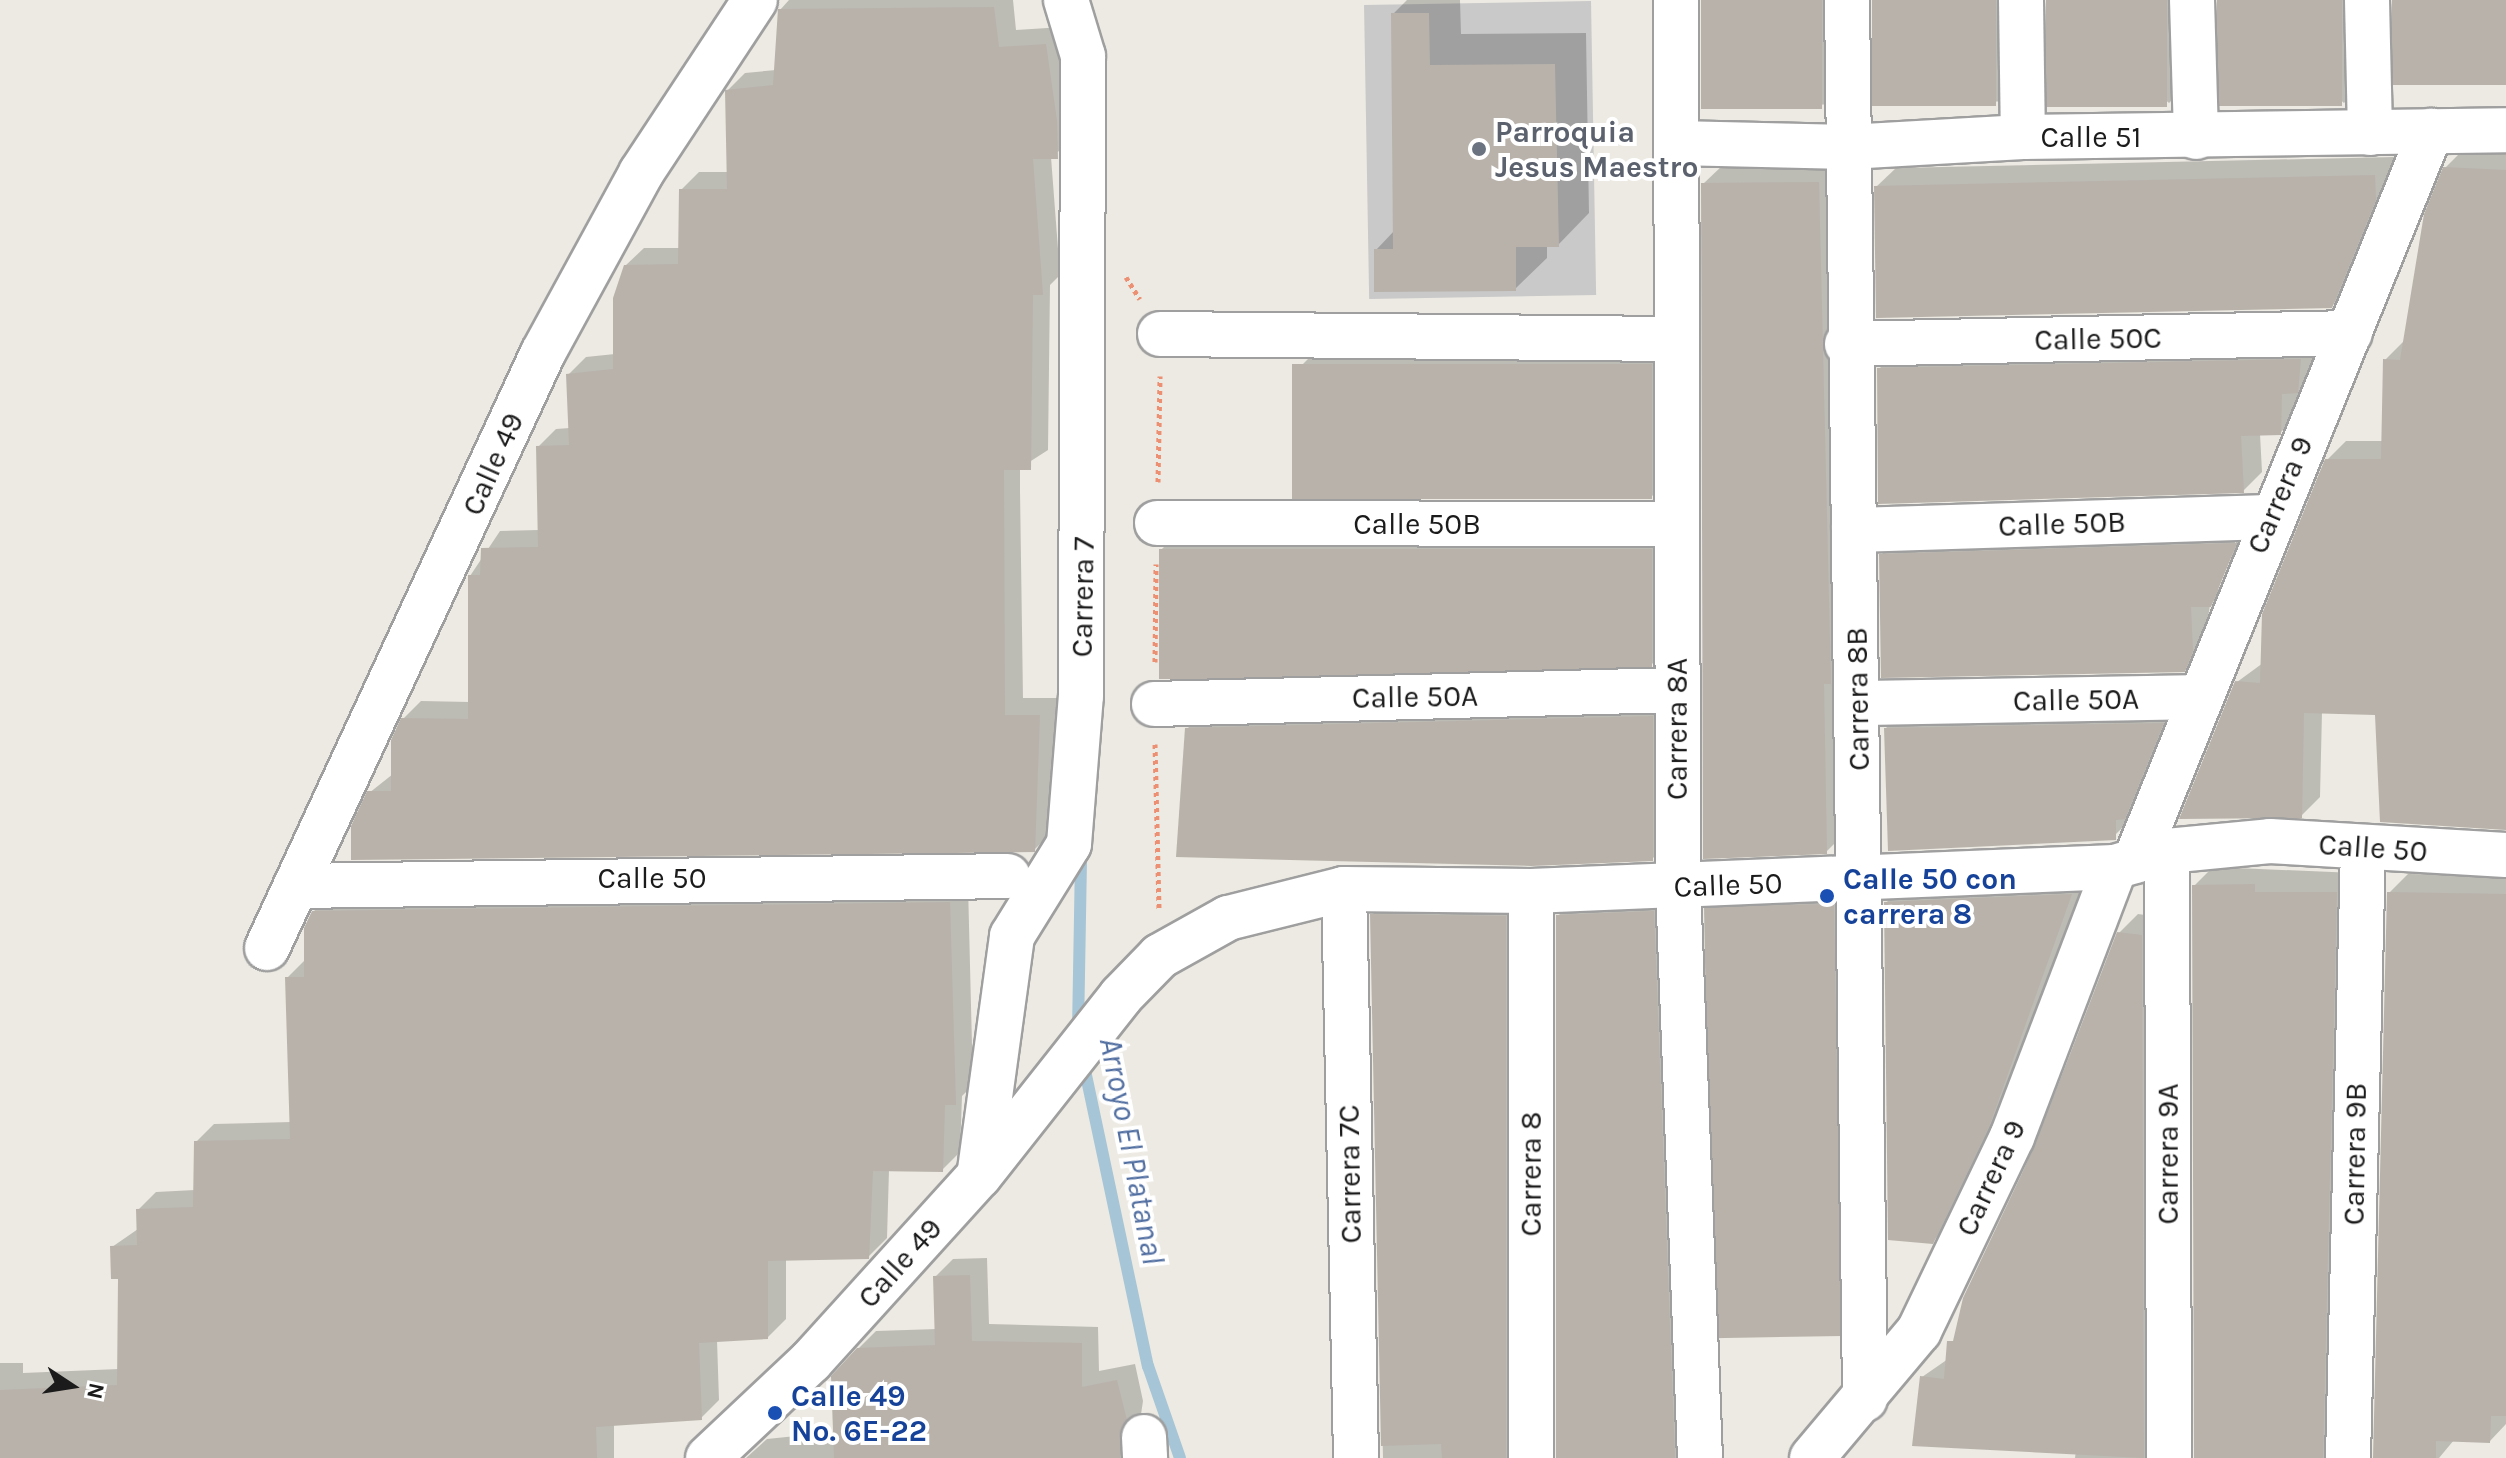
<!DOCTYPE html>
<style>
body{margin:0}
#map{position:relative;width:2506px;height:1458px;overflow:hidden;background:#eceae2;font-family:Karla,sans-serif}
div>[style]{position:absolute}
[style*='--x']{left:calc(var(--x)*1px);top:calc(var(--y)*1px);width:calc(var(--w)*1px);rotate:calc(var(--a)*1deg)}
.religious>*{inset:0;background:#c9c9c9;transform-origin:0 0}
.shadow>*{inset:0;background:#0003}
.stream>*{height:12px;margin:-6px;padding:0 6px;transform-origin:6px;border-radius:6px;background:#a6c5d6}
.building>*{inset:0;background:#b8b2ab;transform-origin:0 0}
.path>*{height:5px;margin-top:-2.5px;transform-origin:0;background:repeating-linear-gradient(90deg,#ec8f73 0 4px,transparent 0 8px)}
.roads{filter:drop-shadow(2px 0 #9f9f9f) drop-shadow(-2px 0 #9f9f9f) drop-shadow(0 2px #9f9f9f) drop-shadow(0 -2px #9f9f9f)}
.minor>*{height:44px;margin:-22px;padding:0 22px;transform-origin:22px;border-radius:22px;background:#fff}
.dots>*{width:22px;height:22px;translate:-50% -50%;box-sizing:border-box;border:4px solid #fff;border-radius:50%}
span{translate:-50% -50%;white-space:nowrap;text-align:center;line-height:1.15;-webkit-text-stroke:8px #fff;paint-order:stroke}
.worship-label{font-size:30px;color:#5b616d;font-weight:700}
.left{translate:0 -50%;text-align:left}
.street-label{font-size:30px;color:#1b1b1b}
.transit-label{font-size:30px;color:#164399;font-weight:700}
.water-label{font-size:32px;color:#526fa1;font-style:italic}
.north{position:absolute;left:32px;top:1346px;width:80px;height:80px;-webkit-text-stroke:6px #fff;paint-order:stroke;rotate:102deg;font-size:22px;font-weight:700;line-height:32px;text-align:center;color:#1b1b1b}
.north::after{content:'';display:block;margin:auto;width:28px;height:36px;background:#1b1b1b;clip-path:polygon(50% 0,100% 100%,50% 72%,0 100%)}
</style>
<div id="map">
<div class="religious">
<div style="left:1591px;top:1px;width:294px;height:227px;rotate:89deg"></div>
</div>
<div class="shadow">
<div style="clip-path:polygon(789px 0,1013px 0,1016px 30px,1063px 27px,1075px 139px,1051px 157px,1060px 275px,1050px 285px,1048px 450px,1020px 468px,1020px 490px,1023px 698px,1057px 698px,1052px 832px,1034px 850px,369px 793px,393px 774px,403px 719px,421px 701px,470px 702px,470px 576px,500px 531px,539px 530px,538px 447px,556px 429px,570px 428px,568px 375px,586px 357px,615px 354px,625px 266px,644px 248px,680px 248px,681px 190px,699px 172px,729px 172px,727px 91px,745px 73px,776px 70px,780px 10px)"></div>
<div style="clip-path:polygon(1407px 0,1460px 0,1461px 34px,1586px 33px,1589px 213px,1558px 245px,1547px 245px,1547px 258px,1515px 289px,1376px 250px,1394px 231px,1393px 14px)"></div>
<div style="clip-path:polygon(1703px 0,1841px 0,1842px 86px,1823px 105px)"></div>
<div style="clip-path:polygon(1874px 0,2015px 0,2016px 83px,1997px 102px)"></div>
<div style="clip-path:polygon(2048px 0,2186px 0,2188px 84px,2169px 103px)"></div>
<div style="clip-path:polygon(2219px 0,2361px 0,2363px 83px,2344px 103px)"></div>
<div style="clip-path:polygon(2464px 149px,2506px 150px,2506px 828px,2377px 713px,2322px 712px,2320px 797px,2301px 816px,2237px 682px,2263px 663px,2327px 460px,2346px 441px,2383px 441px,2385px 360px,2404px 341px,2445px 168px)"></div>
<div style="clip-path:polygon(2394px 157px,2394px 180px,2351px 287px,2331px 306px,1876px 187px,1896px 168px)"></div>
<div style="clip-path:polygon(1838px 163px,1845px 833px,1826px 852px,1703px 184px,1723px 165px)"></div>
<div style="clip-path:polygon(2319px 341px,2316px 372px,2300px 388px,2299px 414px,2280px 433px,2260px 434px,2262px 472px,2243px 491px,1879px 369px,1898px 350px)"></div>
<div style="clip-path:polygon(1670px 346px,1671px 478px,1651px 497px,1294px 373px,1313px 354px)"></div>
<div style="clip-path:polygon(evenodd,2254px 525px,2230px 585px,2210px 605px,2203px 651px,2184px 670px,1881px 555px,1900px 536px,2254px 525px,2239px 533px,2221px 589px,2216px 589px,2239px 533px)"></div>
<div style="clip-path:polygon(1180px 531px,1671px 531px,1671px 644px,1652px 664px,1161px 550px)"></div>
<div style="clip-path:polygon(1671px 697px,1671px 840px,1652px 859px,1187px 729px,1206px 710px)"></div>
<div style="clip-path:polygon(2181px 705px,2129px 821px,2110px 840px,1886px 728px,1905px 710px)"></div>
<div style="clip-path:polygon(2213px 867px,2355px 873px,2332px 1458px,2194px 1458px,2194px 886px)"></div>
<div style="clip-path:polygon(2408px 874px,2506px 875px,2506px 1424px,2490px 1441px,2454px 1440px,2439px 1458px,2374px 1458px,2389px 893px)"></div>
<div style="clip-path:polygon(2089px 876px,2007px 1106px,1951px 1223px,1932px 1242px,1886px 903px,1904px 884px)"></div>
<div style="clip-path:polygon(968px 885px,973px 1085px,962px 1096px,960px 1152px,942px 1170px,889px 1170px,887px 1238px,868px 1257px,786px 1258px,786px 1319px,768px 1337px,717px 1340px,719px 1400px,701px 1418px,614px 1424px,614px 1458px,0 1458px,0 1363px,23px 1363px,23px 1373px,119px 1369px,120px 1277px,112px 1247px,138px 1229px,138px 1210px,156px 1192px,195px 1190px,196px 1142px,214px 1124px,291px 1122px,287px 978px,306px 959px,313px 912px,332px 894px)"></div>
<div style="clip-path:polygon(1852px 885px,1858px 1315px,1838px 1334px,1706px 910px,1725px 890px)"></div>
<div style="clip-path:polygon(1671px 894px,1698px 1458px,1558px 1458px,1558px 916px,1576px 898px)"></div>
<div style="clip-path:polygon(1390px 897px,1523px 898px,1534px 1458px,1383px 1458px,1372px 915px)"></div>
<div style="clip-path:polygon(2138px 914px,2160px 917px,2148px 1458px,2075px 1458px,2076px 1450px,1922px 1377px,1948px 1359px,2119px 933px)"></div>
<div style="clip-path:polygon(987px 1258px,989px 1324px,1098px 1327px,1099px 1371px,1135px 1364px,1143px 1401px,1137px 1441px,1149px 1458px,746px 1458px,767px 1439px,835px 1432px,858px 1349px,876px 1331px,937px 1329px,935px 1277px,953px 1259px)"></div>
</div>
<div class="stream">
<div style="--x:1078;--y:1031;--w:177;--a:-89"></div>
<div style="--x:1083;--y:1061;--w:312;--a:78"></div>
<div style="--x:1148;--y:1366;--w:97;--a:70.8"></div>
</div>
<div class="building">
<div style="left:1701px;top:0;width:121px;height:109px"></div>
<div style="left:1872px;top:0;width:124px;height:106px"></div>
<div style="left:2046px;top:0;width:121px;height:107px"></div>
<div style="left:2217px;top:0;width:125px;height:106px"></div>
<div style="left:2392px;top:0;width:114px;height:85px"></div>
<div style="clip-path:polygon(994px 7px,999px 47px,1046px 44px,1057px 121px,1058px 159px,1033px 159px,1043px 295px,1033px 295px,1031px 470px,1004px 470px,1005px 715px,1040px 715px,1035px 852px,351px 860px,351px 826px,367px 791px,391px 791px,391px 740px,401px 718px,468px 719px,468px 575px,480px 575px,481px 548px,538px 547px,536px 446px,569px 445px,566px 374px,613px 369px,613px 298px,624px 265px,678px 264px,679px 189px,727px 189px,725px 90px,773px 85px,778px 9px)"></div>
<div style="clip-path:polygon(1391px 13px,1429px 13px,1430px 65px,1555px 64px,1559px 247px,1516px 247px,1516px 291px,1374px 292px,1374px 249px,1393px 249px)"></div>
<div style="clip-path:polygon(2443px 167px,2506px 170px,2506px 830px,2380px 822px,2375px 715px,2304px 713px,2302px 818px,2179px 819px,2235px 681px,2260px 683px,2262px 614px,2325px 459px,2381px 459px,2383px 359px,2400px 360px,2424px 214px)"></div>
<div style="clip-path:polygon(2375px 175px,2376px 200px,2332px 308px,1876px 318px,1874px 186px)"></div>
<div style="clip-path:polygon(1819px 182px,1831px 684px,1824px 684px,1827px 854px,1703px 859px,1701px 183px)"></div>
<div style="clip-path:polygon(2301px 359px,2298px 393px,2282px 394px,2281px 435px,2241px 436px,2244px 493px,1878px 504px,1877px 368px)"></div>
<div style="left:1652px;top:364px;width:135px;height:360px;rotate:90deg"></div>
<div style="clip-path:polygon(2237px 543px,2211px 607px,2191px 607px,2193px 651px,2185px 672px,1881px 678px,1879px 554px)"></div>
<div style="left:1159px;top:549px;width:493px;height:130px"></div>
<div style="clip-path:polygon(1653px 716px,1653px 861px,1531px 866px,1176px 857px,1185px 728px)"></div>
<div style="clip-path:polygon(2164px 723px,2125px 819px,2116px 820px,2116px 840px,1888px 851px,1884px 728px)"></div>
<div style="clip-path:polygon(2255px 884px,2255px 892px,2337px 892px,2323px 1458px,2194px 1458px,2192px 885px)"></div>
<div style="clip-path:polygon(2387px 892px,2506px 894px,2506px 1416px,2491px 1416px,2490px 1443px,2436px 1441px,2436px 1458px,2373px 1458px)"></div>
<div style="clip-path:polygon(2072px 894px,1989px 1127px,1933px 1244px,1888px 1240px,1884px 902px)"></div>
<div style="clip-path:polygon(950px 902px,956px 1105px,945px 1105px,943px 1172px,873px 1171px,869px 1259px,768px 1261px,768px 1339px,699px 1343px,702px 1420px,596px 1427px,597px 1458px,0 1458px,0 1390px,117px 1385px,118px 1279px,111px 1279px,110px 1246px,137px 1245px,136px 1209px,193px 1207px,194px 1141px,290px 1139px,285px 977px,304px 977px,304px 928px,312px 911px)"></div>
<div style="left:1834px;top:904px;width:432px;height:130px;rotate:89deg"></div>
<div style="clip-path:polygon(1654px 911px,1675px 1458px,1556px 1458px,1556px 915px)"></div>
<div style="clip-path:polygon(1370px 914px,1506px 916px,1506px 1458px,1442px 1458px,1441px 1444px,1381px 1446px)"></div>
<div style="clip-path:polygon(2117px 932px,2142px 935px,2144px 1458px,1912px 1446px,1920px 1376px,1944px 1379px,1947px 1341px,1953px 1341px,1963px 1298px,2035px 1146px)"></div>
<div style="clip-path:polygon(970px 1275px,972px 1341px,1082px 1343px,1082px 1387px,1117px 1380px,1127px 1420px,1120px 1458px,834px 1458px,831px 1376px,857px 1348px,935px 1345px,933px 1276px)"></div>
</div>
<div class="path">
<div style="--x:1126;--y:277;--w:26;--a:58"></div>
<div style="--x:1158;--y:482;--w:106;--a:-88.9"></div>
<div style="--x:1155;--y:662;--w:98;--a:-89.4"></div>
<div style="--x:1155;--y:744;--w:165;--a:88.6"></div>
</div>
<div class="roads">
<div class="minor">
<div style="--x:1676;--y:0;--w:886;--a:89.87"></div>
<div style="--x:1678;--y:886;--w:572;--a:87.8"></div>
<div style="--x:1847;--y:0;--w:1399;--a:89.26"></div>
<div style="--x:2021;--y:0;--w:137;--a:89.2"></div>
<div style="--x:2192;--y:0;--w:137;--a:88.3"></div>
<div style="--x:2367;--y:0;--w:133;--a:88.7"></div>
<div style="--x:1676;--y:143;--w:172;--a:1.3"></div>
<div style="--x:1848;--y:147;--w:175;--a:-3.3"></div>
<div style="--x:2023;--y:137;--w:483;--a:-0.8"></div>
<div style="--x:1160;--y:334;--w:516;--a:0.56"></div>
<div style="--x:1847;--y:344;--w:503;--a:-1.25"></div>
<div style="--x:1157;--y:523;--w:519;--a:0.11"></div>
<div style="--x:1854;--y:530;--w:417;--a:-1.8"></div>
<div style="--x:1859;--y:703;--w:337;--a:-1"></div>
<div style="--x:1154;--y:704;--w:522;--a:-1.54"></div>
<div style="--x:2167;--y:851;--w:607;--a:89.81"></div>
<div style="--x:2135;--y:861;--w:788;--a:-67.93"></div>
<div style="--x:296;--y:886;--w:712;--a:-0.8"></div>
<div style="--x:1344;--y:889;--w:569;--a:88.79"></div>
<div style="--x:267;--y:948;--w:656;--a:-65.12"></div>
<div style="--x:543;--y:353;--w:205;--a:-61.4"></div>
<div style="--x:641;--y:173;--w:207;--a:-56.6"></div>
<div style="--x:980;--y:1170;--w:236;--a:-82.2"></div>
<div style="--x:1012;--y:936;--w:108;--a:-58.2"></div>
<div style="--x:1069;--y:844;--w:148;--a:-85.4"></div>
<div style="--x:1081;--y:696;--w:640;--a:-89.82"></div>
<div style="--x:1083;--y:56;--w:59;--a:-106.9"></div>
<div style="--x:1144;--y:1437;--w:21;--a:87"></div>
<div style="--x:708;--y:1458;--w:141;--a:-43.3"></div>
<div style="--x:811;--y:1361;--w:250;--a:-47.8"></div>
<div style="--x:979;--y:1176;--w:229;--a:-51.7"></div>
<div style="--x:1121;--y:996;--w:56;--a:-45.7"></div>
<div style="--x:1160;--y:956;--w:78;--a:-29.2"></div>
<div style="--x:1228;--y:918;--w:120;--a:-14"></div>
<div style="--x:1344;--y:889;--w:187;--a:0.6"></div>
<div style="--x:1531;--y:891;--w:584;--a:-2.35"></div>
<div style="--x:2115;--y:867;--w:54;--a:-17.1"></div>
<div style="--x:2167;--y:851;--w:103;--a:-5.5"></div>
<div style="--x:2270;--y:841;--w:236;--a:3.4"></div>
<div style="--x:1531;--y:1458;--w:567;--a:-90"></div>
<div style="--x:1812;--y:1458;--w:166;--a:-49.9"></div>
<div style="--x:1919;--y:1331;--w:215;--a:-64.4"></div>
<div style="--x:2012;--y:1137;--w:289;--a:-69.1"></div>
<div style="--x:2348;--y:1458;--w:609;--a:-88.59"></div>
</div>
</div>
<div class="dots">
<div style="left:1479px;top:149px;background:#6b7280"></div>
<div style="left:1827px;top:896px;background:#1a4fb4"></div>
<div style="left:775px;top:1413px;background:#1a4fb4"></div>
</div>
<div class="worship-label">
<span class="left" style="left:1495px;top:149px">Parroquia<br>Jesus Maestro</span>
</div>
<div class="street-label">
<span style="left:2091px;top:137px">Calle 51</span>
<span style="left:2098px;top:339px;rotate:-1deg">Calle 50C</span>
<span style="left:493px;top:464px;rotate:-66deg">Calle 49</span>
<span style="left:2280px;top:495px;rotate:-67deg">Carrera 9</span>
<span style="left:1417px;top:524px">Calle 50B</span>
<span style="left:2062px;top:524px;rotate:-2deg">Calle 50B</span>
<span style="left:1083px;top:597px;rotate:-89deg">Carrera 7</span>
<span style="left:1415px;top:697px;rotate:-1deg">Calle 50A</span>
<span style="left:1858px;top:699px;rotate:-91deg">Carrera 8B</span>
<span style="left:2076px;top:700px;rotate:-1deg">Calle 50A</span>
<span style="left:1677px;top:729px;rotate:-90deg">Carrera 8A</span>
<span style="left:2373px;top:848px;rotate:4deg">Calle 50</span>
<span style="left:652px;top:878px">Calle 50</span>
<span style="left:1728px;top:885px;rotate:-2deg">Calle 50</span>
<span style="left:2168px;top:1154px;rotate:-90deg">Carrera 9A</span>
<span style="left:2355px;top:1154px;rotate:-89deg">Carrera 9B</span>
<span style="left:1350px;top:1174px;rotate:-91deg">Carrera 7C</span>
<span style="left:1531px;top:1174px;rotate:-90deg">Carrera 8</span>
<span style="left:1991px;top:1178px;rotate:-65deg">Carrera 9</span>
<span style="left:900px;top:1263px;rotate:-48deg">Calle 49</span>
</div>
<div class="transit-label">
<span class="left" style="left:1843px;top:896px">Calle 50 con<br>carrera 8</span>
<span class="left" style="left:791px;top:1413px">Calle 49<br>No. 6E-22</span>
</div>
<div class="water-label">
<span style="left:1131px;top:1151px;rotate:79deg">Arroyo El Platanal</span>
</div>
<div class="north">N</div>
</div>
